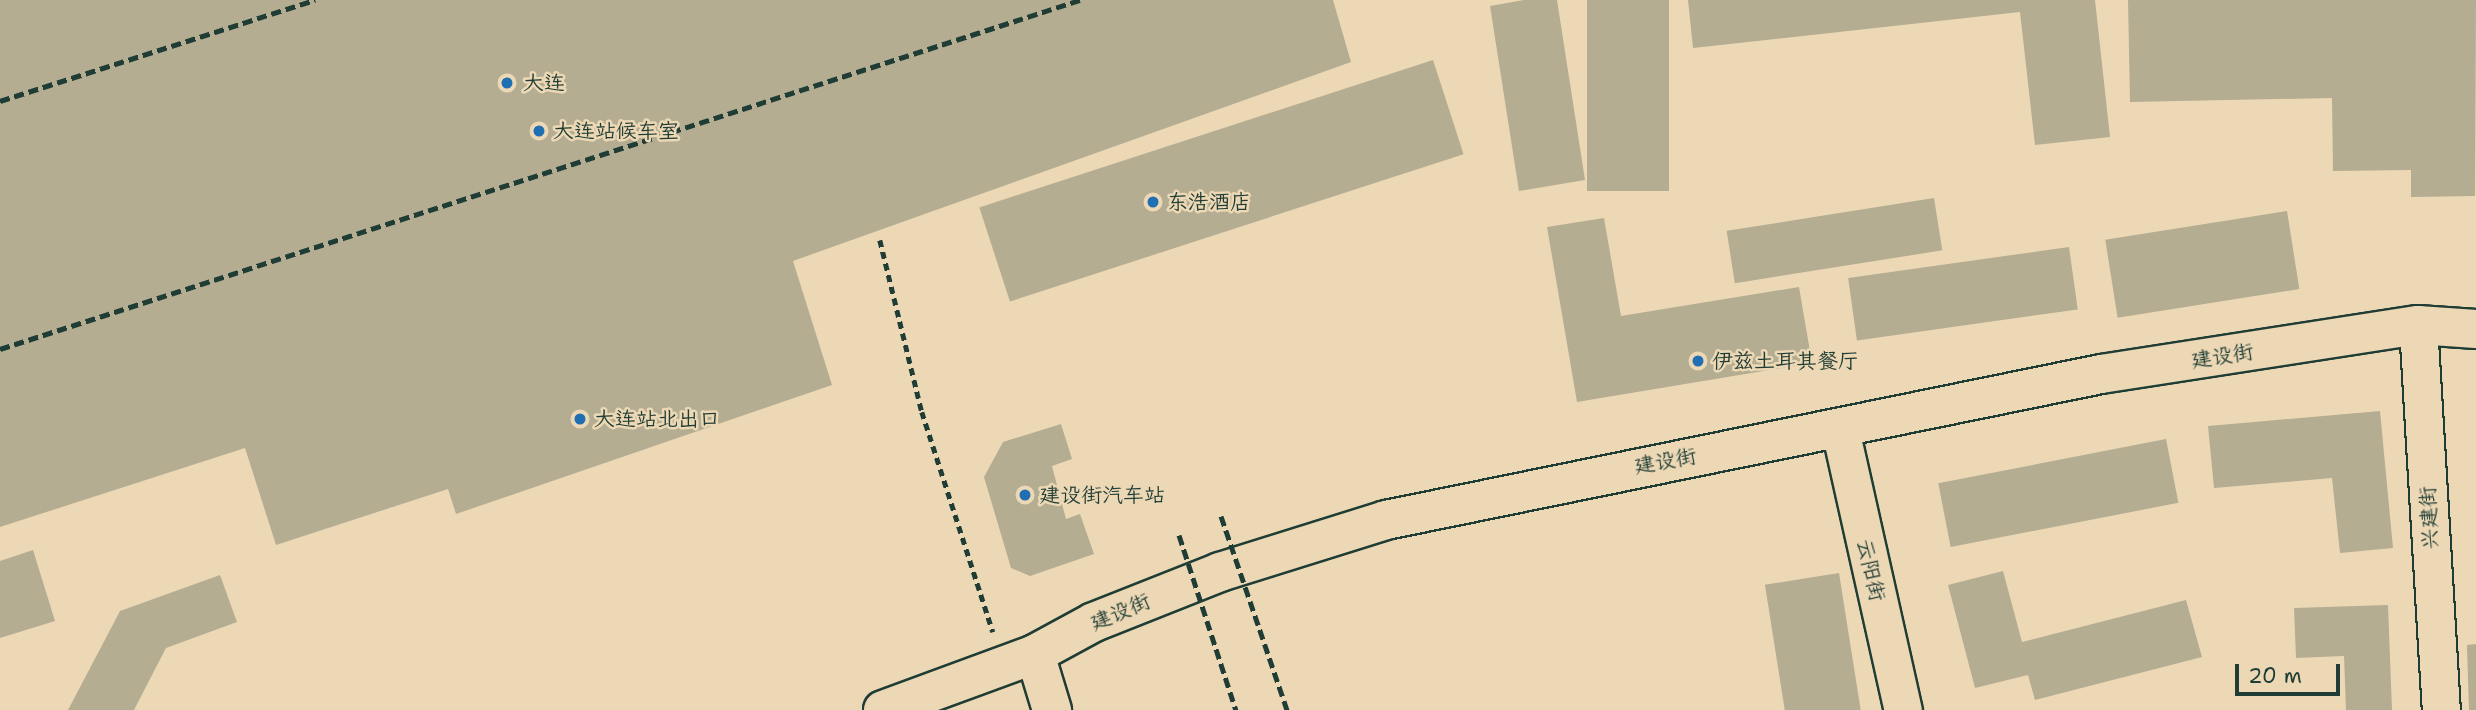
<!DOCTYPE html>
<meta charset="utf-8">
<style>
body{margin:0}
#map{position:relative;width:2476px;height:710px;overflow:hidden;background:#edd8b6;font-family:"Shantell Sans","LXGW WenKai TC",sans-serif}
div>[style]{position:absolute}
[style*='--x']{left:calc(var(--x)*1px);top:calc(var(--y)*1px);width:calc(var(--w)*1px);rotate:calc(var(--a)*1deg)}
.building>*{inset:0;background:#b4ad92;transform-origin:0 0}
.path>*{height:4.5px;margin-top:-2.25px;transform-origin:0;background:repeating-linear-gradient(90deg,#1f3d34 0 7px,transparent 0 12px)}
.roads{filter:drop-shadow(2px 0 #1f3d34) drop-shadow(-2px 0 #1f3d34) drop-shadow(0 2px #1f3d34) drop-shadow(0 -2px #1f3d34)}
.minor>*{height:37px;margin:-18.5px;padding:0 18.5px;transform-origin:18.5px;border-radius:18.5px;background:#edd8b6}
.tertiary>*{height:38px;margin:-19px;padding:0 19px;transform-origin:19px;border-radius:19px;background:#edd8b6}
.secondary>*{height:38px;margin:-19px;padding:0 19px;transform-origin:19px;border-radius:19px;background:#edd8b6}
.rail>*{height:5px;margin-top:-2.5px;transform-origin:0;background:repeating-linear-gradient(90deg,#1f3d34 0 10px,transparent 0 15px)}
.dots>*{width:19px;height:19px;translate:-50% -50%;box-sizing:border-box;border:4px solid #edd8b6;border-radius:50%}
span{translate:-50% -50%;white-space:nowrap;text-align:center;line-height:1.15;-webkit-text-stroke:5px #edd8b6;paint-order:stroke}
.poi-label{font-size:21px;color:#1f3d34}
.left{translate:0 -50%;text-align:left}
.street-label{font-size:21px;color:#1f3d34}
.scale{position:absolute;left:2235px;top:664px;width:105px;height:32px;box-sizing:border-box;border:4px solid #1f3d34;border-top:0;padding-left:9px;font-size:21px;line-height:24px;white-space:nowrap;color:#1f3d34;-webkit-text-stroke:5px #edd8b6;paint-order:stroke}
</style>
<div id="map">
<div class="building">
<div style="clip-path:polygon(0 0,1333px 0,1351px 62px,793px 261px,832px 385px,456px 514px,448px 489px,276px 545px,245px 448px,0 527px)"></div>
<div style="clip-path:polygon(1524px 0,1557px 0,1585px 180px,1519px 191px,1490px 6px)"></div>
<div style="left:1587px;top:0;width:82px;height:191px"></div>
<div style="clip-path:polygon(1688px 0,2095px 0,2110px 137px,2035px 145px,2020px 12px,1693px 48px)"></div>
<div style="clip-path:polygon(2128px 0,2476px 0,2475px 196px,2411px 197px,2411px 170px,2333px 171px,2332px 98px,2130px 102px)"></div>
<div style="left:1433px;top:60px;width:99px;height:477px;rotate:72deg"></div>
<div style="left:1934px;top:198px;width:53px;height:210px;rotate:81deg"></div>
<div style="left:2287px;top:211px;width:79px;height:184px;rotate:81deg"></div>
<div style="clip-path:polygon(1604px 218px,1621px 316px,1799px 287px,1812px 363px,1577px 402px,1547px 227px)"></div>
<div style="left:2069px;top:247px;width:63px;height:223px;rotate:82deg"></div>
<div style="clip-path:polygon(2380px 411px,2393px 548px,2340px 553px,2332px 478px,2214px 488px,2208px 426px)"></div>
<div style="clip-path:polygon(1061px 424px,1072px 459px,1052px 466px,1066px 519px,1080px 514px,1094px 554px,1030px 576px,1011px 568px,984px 477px,1003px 442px)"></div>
<div style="left:2166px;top:439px;width:65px;height:232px;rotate:79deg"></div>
<div style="clip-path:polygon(33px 550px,55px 621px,0 638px,0 561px)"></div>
<div style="clip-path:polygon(2003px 571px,2022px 642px,2186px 600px,2202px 657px,2035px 700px,2028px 675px,1975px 688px,1948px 585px)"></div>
<div style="left:1839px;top:573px;width:139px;height:75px;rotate:81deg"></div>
<div style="clip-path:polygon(220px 575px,237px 622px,166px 648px,134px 710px,68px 710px,120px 611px)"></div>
<div style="clip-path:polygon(2388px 605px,2392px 710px,2346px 710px,2344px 656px,2296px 658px,2294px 608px)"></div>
<div style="clip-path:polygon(2476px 644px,2476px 710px,2469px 710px,2467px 645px)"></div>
</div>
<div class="path">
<div style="--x:880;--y:240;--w:177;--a:76.3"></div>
<div style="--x:922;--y:412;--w:231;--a:72.1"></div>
</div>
<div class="roads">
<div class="minor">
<div style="--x:2418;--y:325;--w:386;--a:86.6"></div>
<div style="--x:1840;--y:429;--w:288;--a:77.4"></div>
</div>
<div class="tertiary">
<div style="--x:1035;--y:654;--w:59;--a:73.1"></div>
</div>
<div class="secondary">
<div style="--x:883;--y:710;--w:162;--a:-20.2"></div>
<div style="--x:1035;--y:654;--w:67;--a:-28.5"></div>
<div style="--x:1094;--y:622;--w:136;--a:-21.6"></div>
<div style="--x:1220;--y:572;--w:174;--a:-17.4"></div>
<div style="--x:1386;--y:520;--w:730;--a:-11.54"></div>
<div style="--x:2101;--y:374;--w:321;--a:-8.8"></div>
<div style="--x:2418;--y:325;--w:58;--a:3.9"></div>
</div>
</div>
<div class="rail">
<div style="--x:0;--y:101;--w:331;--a:-17.8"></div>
<div style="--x:0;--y:349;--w:1135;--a:-17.91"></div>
<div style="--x:1221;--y:516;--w:205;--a:71.2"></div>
<div style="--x:1179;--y:535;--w:184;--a:72"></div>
</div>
<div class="dots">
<div style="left:507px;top:83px;background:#1f6fb2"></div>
<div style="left:539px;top:131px;background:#1f6fb2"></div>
<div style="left:1153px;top:202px;background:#1f6fb2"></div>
<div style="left:1698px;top:361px;background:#1f6fb2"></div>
<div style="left:580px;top:419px;background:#1f6fb2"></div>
<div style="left:1025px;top:495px;background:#1f6fb2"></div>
</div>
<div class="poi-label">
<span class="left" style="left:523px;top:83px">大连</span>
<span class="left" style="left:553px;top:131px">大连站候车室</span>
<span class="left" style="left:1167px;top:202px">东浩酒店</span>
<span class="left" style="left:1712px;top:361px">伊兹土耳其餐厅</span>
<span class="left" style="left:594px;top:419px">大连站北出口</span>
<span class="left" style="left:1039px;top:495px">建设街汽车站</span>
</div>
<div class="street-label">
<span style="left:2222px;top:356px;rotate:-9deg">建设街</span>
<span style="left:1665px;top:461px;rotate:-10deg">建设街</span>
<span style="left:2429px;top:518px;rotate:-93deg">兴建街</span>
<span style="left:1871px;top:570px;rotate:77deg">云阳街</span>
<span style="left:1120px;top:612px;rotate:-23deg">建设街</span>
</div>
<div class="scale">20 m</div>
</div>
